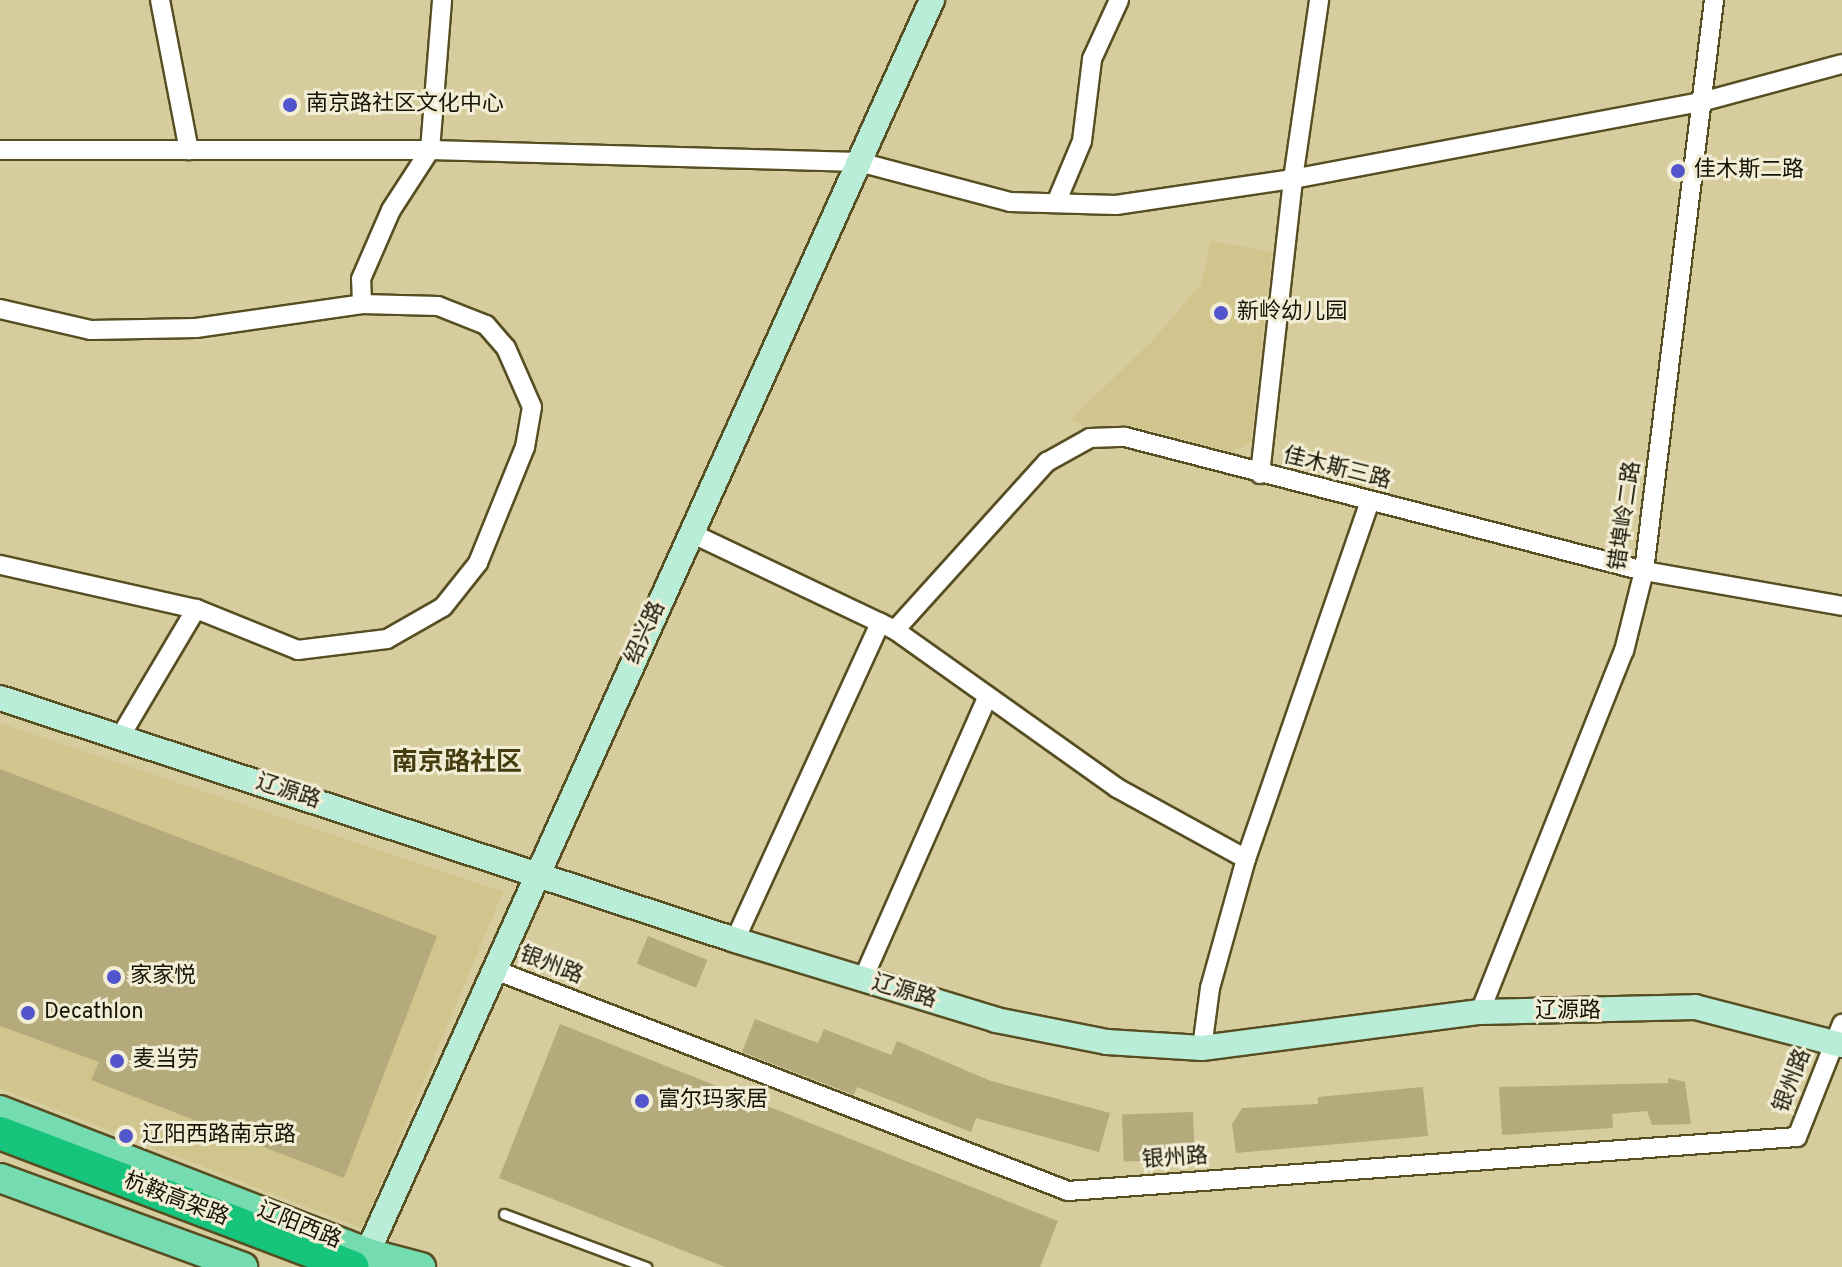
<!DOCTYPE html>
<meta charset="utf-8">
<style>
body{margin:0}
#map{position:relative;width:1842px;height:1267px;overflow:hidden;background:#d6cc9d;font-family:Overpass,"Noto Sans SC",sans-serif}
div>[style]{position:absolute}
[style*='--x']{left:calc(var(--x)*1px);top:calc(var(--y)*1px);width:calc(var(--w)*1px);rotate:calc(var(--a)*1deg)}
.built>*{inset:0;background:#d1c58e}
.building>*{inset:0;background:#b4aa7c;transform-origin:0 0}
.roads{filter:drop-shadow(2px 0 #574e22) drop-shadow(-2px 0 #574e22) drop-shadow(0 2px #574e22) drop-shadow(0 -2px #574e22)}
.lane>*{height:9px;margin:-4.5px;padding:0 4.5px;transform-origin:4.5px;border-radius:4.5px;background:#fff}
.street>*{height:18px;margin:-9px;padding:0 9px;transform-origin:9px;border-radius:9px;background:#fff}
.secondary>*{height:24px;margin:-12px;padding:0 12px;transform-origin:12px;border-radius:12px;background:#b9edd7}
.primary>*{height:28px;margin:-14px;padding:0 14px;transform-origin:14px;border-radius:14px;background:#74dcb0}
.highway>*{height:32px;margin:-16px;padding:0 16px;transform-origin:16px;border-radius:16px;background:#17c47b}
.dots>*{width:22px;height:22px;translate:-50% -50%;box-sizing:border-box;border:4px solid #f2edd5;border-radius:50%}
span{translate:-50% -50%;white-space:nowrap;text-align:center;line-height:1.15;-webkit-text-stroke:6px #f2edd5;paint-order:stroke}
.poi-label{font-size:22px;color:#181404}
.left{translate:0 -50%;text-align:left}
.street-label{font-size:22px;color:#181404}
.quarter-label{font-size:26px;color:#453c0f;font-weight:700}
</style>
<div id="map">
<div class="built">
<div style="clip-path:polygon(1211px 241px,1272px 252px,1251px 442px,1232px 452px,1129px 425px,1083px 426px,1071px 419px,1152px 341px,1201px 284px)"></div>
<div style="clip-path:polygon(0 723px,503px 892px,362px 1228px,0 1088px)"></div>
</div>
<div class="building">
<div style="clip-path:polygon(0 769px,437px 936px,344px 1178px,91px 1080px,99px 1062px,0 1026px)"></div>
<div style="left:648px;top:936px;width:64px;height:30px;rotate:22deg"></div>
<div style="clip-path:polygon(755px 1019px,818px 1043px,824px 1029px,891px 1055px,897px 1041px,991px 1081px,1110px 1113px,1099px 1152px,976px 1118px,971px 1132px,857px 1087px,854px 1095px,742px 1052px)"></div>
<div style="clip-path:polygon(560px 1024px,1058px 1221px,1040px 1267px,725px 1267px,499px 1178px)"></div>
<div style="clip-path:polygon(1668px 1078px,1685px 1082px,1691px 1124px,1652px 1125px,1647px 1111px,1612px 1114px,1613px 1128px,1502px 1135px,1499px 1087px,1668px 1083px)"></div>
<div style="clip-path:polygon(1423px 1087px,1428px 1136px,1236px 1153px,1232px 1124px,1242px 1108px,1318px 1104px,1318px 1097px)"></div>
<div style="left:1193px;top:1112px;width:47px;height:71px;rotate:88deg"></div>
</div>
<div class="roads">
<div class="lane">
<div style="--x:504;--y:1214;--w:152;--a:20.5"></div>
</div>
<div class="street">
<div style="--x:160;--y:0;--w:153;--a:79.1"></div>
<div style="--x:0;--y:150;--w:430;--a:0"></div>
<div style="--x:430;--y:150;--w:429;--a:1.6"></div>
<div style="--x:859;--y:162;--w:156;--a:14.8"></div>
<div style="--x:1010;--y:202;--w:106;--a:1.6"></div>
<div style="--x:1116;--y:205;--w:179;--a:-8.4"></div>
<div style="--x:1293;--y:179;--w:415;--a:-10.7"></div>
<div style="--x:1701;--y:102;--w:146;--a:-15.1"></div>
<div style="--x:1056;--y:203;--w:67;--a:-67.2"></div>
<div style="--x:1082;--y:141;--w:83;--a:-83"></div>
<div style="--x:1092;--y:59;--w:65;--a:-65.4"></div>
<div style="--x:362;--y:304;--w:25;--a:-92"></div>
<div style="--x:361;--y:279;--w:75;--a:-66.5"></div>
<div style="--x:391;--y:210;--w:72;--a:-57"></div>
<div style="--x:430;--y:150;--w:150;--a:-85.4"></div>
<div style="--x:0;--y:309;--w:93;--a:13"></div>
<div style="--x:91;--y:330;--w:105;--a:-1.1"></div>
<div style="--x:196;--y:328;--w:168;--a:-8.2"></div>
<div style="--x:362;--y:304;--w:76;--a:1.5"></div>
<div style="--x:438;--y:306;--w:52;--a:21.6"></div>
<div style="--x:486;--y:325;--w:30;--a:49"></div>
<div style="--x:506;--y:348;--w:64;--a:66.2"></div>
<div style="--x:532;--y:407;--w:41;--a:99.9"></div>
<div style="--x:525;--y:447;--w:125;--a:112.1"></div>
<div style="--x:478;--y:563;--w:56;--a:128.5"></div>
<div style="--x:443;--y:607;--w:64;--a:150.3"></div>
<div style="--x:387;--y:639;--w:90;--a:173"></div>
<div style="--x:298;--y:650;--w:110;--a:-158.1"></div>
<div style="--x:196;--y:609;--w:201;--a:-167.3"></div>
<div style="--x:1260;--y:474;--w:297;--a:-83.6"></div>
<div style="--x:1293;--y:179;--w:181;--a:-81.7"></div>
<div style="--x:691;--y:533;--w:226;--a:25.4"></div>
<div style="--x:895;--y:630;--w:272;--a:35.4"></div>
<div style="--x:1117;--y:788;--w:147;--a:28.8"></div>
<div style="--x:895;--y:630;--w:227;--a:-47.9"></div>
<div style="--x:1047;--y:462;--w:49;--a:-29.2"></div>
<div style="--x:1090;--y:438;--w:35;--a:-2"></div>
<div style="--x:1125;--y:437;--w:536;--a:14.48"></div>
<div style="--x:1644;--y:571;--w:201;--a:10"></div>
<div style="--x:120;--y:737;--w:149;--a:-59.3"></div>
<div style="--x:735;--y:940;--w:349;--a:-65.4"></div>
<div style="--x:495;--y:970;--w:614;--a:21.09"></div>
<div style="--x:1068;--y:1191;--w:731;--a:-4.24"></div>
<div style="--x:1797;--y:1137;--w:122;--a:-68.3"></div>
<div style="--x:863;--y:979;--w:309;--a:-66.2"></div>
<div style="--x:1480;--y:1012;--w:389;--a:-68.3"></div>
<div style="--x:1624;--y:651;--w:82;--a:-76"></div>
<div style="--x:1644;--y:571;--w:575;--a:-83.01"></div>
<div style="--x:1202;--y:1048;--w:61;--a:-82.4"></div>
<div style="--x:1210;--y:988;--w:134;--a:-74.4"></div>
<div style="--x:1246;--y:859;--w:379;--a:-70.9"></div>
</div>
<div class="secondary">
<div style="--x:0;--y:698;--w:774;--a:18.22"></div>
<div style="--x:735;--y:940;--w:273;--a:17"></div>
<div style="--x:996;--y:1020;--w:113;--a:11.2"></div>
<div style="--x:1107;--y:1042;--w:95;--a:3.6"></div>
<div style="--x:1202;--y:1048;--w:280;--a:-7.4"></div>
<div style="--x:1480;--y:1012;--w:215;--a:-1.3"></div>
<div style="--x:1695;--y:1007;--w:152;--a:14.5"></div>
<div style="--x:361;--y:1267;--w:1390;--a:-65.74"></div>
</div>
<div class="primary">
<div style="--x:0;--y:1110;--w:395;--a:21.2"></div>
<div style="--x:368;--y:1253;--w:55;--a:14.8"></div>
<div style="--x:0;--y:1178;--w:259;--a:20.1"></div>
</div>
<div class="highway">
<div style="--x:0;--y:1133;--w:377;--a:20.8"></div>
</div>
</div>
<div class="dots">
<div style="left:290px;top:105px;background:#5355cc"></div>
<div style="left:1678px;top:171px;background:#5355cc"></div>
<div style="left:1221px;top:313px;background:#5355cc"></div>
<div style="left:114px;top:977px;background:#5355cc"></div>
<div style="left:28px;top:1013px;background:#5355cc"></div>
<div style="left:117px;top:1061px;background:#5355cc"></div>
<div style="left:642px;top:1101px;background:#5355cc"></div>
<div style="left:126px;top:1136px;background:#5355cc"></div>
</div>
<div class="poi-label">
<span class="left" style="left:306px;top:105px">南京路社区文化中心</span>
<span class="left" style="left:1694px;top:171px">佳木斯二路</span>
<span class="left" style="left:1237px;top:313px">新岭幼儿园</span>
<span class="left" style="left:130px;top:977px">家家悦</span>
<span class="left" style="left:44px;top:1013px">Decathlon</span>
<span class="left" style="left:133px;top:1061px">麦当劳</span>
<span class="left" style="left:658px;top:1101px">富尔玛家居</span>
<span class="left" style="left:142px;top:1136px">辽阳西路南京路</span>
</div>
<div class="street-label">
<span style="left:1337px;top:469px;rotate:14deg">佳木斯三路</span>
<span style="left:1626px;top:516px;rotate:-82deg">错埠岭二路</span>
<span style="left:646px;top:633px;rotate:-66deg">绍兴路</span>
<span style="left:288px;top:792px;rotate:18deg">辽源路</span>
<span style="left:551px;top:966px;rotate:21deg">银州路</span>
<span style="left:904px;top:992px;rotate:17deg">辽源路</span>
<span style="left:1568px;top:1012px">辽源路</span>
<span style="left:1793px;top:1081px;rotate:-69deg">银州路</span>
<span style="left:1175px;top:1159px;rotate:-4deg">银州路</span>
<span style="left:176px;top:1200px;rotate:21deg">杭鞍高架路</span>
<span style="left:299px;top:1226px;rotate:22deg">辽阳西路</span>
</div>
<div class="quarter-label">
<span style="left:457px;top:764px">南京路社区</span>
</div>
</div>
